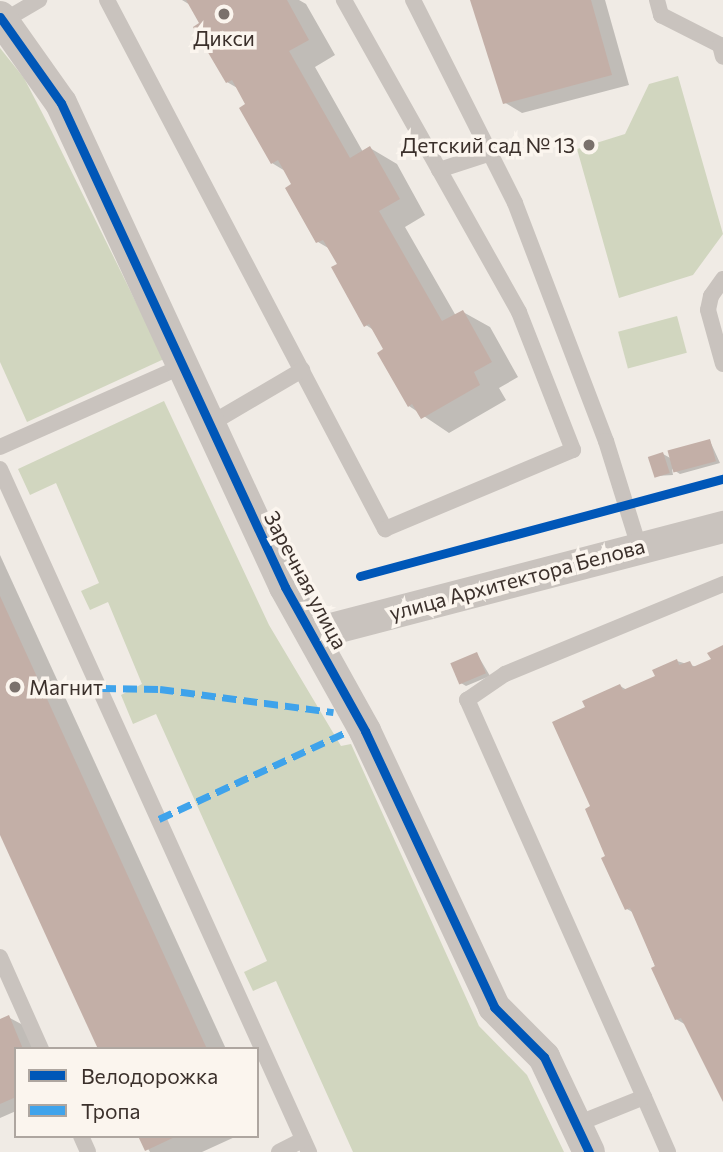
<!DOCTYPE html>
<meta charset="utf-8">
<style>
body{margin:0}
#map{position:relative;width:723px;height:1152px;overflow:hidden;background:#f0ebe5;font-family:Commissioner,sans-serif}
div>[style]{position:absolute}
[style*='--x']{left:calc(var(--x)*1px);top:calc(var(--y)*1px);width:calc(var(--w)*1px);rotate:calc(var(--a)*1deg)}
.green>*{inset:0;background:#d1d6bf;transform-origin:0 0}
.shadow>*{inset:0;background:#0003}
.building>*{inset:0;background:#c3afa7;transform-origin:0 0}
.lane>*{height:16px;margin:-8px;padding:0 8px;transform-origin:8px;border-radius:8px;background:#c9c3be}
.street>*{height:32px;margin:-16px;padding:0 16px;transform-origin:16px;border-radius:16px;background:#c9c3be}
.quiet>*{height:7px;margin-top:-3.5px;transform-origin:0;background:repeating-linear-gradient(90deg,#3fa3eb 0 14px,transparent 0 21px)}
.cycleway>*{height:9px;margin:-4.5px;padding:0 4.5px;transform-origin:4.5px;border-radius:4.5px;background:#0057b8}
.dots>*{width:19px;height:19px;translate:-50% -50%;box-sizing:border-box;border:4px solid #fbf5ee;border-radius:50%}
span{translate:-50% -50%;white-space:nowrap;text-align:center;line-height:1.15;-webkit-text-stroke:7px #fbf5ee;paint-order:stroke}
.poi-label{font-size:21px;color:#3b302b}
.right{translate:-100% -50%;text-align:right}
.left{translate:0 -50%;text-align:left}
.street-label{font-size:21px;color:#3b302b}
.legend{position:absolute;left:14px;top:1047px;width:245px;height:91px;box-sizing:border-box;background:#fbf5ee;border:2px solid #aea6a0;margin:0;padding:9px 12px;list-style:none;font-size:21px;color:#3b302b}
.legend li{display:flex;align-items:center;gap:14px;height:35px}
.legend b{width:35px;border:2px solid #aea6a0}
</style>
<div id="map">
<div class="green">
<div style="clip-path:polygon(0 48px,24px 78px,50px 128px,164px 359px,27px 422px,0 362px)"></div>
<div style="clip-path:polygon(678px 76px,723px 234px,693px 275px,619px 298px,577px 149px,625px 134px,649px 84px)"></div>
<div style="left:677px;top:316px;width:38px;height:61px;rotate:75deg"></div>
<div style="clip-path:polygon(164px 401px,269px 625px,341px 746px,351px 744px,479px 1026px,527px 1075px,564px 1152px,353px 1152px,276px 981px,253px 991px,244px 972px,267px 961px,156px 714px,133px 724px,121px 695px,142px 684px,108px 602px,90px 610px,81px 591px,99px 583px,56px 483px,30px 495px,18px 469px)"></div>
</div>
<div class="shadow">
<div style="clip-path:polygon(182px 0,299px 0,306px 4px,335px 55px,315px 67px,363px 152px,370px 148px,397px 164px,425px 215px,405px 227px,456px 316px,463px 312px,490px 327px,518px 377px,499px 388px,506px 400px,449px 433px,409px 406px,386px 350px,375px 331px,366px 325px,339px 265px,330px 249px,318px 242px,294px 185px,285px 171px,272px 163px,247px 104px,239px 89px,227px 82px,202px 24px,192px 6px)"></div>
<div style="clip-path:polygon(472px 0,605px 0,629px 85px,522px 113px,504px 102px)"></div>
<div style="clip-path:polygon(710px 441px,720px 463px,680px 474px,672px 469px,673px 475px,656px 476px,663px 454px,672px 459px)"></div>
<div style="clip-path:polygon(0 555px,226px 1049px,100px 1049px,0 831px)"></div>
<div style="clip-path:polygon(723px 647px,723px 1097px,686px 1025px,676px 1019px,634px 913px,627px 909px,593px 807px,620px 686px,627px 690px,657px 677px,677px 661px,697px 667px,713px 660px)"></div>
<div style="clip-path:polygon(477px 654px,490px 676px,466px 686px,461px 683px)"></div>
<div style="clip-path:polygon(8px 1017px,23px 1025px,33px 1049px,16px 1049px,16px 1111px,0 1118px,0 1021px)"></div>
<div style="clip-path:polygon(140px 1136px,237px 1136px,202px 1152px,150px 1152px)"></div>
</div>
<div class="building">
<div style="clip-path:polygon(186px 0,287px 0,309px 40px,289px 51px,350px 158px,370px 146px,400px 199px,379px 211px,442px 321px,463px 310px,492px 362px,474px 372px,480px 385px,421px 419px,412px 404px,408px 407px,377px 353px,383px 349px,369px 324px,364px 327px,331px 267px,337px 264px,323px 240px,316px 243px,285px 188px,291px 184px,278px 160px,271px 164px,239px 108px,245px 104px,232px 80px,226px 83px,193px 27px,199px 23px)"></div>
<div style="clip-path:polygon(470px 0,591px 0,612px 75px,503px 104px)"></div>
<div style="left:710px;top:439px;width:23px;height:44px;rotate:75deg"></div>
<div style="left:663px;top:452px;width:22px;height:16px;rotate:72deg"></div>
<div style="clip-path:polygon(0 596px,207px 1049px,98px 1049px,47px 938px,0 835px)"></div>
<div style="clip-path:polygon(723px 645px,723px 1102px,681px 1018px,675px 1020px,651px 968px,655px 966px,630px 908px,625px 910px,601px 858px,605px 856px,585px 809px,590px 806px,552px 722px,585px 707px,582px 701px,620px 684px,623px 690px,655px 676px,652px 670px,677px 659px,679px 665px,690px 661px,693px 667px,711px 659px,707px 653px)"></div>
<div style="left:477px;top:652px;width:23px;height:29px;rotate:67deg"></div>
<div style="clip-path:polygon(9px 1015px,23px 1049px,16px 1049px,16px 1097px,0 1104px,0 1019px)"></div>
<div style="clip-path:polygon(138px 1136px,177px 1136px,145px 1151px)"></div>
</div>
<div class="lane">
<div style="--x:107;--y:0;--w:598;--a:62.28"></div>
<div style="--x:385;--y:529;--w:204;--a:-22.8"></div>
<div style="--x:573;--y:450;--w:148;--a:-111.4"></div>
<div style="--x:519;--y:312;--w:358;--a:-119.3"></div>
<div style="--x:413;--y:0;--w:227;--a:63.3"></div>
<div style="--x:515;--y:203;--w:255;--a:69.1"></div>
<div style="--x:606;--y:441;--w:111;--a:72.7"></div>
<div style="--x:657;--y:0;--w:16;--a:75"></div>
<div style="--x:661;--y:15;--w:66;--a:27"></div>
<div style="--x:720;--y:45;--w:12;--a:76"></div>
<div style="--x:3;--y:21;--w:42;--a:-30.3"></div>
<div style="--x:439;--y:170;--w:55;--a:-18.1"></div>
<div style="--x:723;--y:279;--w:21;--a:125"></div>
<div style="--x:711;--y:296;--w:14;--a:102"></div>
<div style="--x:708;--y:310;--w:56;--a:74.5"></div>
<div style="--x:210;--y:424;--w:107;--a:-30.4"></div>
<div style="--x:0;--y:447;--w:200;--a:-23.9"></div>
<div style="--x:0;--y:469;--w:750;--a:65.66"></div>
<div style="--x:0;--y:957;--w:101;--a:66"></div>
<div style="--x:644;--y:1097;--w:60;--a:66.4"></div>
<div style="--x:577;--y:1124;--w:72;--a:-21.9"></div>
<div style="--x:644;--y:1097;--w:435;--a:-114"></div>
<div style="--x:467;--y:700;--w:46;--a:-34.4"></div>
<div style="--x:505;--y:674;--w:236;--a:-22.4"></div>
<div style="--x:81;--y:1136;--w:17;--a:66"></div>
<div style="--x:279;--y:1152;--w:27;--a:-27"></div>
</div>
<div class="street">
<div style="--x:0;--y:17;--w:105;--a:54.7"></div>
<div style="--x:61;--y:103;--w:533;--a:65.16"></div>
<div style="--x:285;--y:587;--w:165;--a:60.9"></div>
<div style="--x:365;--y:731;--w:305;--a:64.9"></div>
<div style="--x:494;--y:1007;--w:71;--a:45"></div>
<div style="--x:544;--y:1057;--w:105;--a:64.7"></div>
<div style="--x:312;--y:634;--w:425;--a:-14.6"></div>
</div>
<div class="quiet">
<div style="--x:102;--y:688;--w:58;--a:1"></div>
<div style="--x:160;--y:689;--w:175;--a:7.6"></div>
<div style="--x:159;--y:819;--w:204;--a:-24.9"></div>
</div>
<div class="cycleway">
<div style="--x:0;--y:17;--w:105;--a:54.7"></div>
<div style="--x:61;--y:103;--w:533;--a:65.16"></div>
<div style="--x:285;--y:587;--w:165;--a:60.9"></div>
<div style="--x:365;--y:731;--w:305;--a:64.9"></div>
<div style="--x:494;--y:1007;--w:71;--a:45"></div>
<div style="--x:544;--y:1057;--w:105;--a:64.7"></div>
<div style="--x:360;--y:576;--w:376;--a:-15"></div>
</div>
<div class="dots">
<div style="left:224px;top:14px;background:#7a716c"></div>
<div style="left:589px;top:145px;background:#7a716c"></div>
<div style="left:15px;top:687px;background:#7a716c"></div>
</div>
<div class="poi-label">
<span style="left:224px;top:38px">Дикси</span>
<span class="right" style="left:575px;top:145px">Детский сад № 13</span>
<span class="left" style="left:29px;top:687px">Магнит</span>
</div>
<div class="street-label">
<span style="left:517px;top:579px;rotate:-15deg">улица Архитектора Белова</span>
<span style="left:306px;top:580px;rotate:62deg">Заречная улица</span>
</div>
<ul class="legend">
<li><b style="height:9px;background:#0057b8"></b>Велодорожка</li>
<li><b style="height:9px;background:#3fa3eb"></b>Тропа</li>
</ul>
</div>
